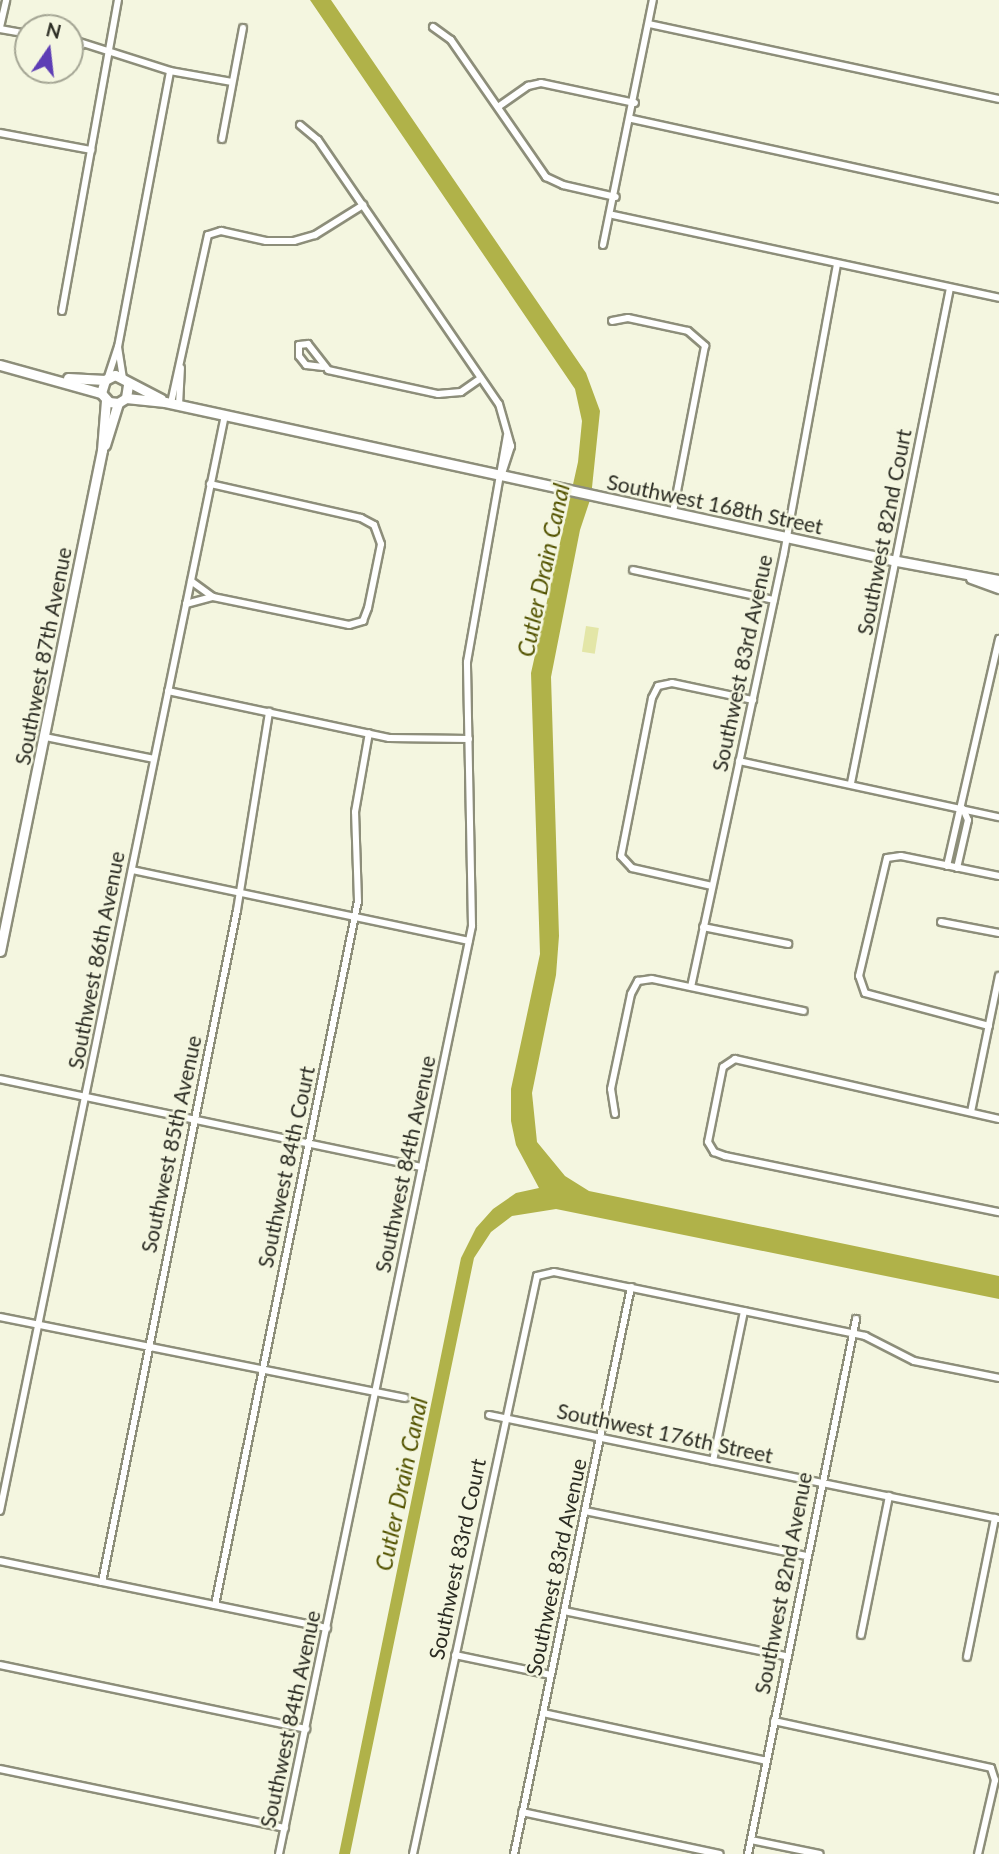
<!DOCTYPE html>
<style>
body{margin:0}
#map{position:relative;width:999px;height:1854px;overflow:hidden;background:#f4f6e0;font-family:Lato,sans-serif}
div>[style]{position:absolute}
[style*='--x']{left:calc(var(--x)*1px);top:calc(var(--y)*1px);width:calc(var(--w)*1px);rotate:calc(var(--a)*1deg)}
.green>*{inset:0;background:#e3e6a7;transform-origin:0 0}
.water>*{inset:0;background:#b0b249}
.roads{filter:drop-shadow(2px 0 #8d8e7a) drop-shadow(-2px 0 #8d8e7a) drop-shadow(0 2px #8d8e7a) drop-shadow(0 -2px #8d8e7a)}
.street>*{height:6px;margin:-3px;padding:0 3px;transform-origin:3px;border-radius:3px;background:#fff}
.secondary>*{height:9px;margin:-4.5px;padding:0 4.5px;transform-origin:4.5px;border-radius:4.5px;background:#fff}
span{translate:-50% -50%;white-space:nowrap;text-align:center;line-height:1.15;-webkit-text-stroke:5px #f4f6e0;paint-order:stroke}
.street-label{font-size:21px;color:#2b2c23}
.water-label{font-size:23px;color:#535300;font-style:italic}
.north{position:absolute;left:14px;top:14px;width:70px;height:70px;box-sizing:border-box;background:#f4f6e0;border:2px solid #a4a594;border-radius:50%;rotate:14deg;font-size:19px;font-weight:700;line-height:28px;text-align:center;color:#2b2c23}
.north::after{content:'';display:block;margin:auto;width:24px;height:32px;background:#5d3db5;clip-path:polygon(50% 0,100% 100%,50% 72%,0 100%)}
</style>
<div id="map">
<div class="green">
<div style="left:586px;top:626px;width:13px;height:26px;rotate:9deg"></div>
</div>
<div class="water">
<div style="clip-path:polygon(310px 0,331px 0,586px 373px,600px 411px,591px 497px,580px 530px,551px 677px,559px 936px,556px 975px,532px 1093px,537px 1142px,565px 1176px,589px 1191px,999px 1276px,999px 1299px,556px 1209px,512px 1216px,491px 1232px,474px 1258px,350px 1854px,339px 1854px,461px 1258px,476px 1228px,493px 1209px,516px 1193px,539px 1188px,516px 1145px,511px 1121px,511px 1089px,540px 954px,531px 673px,578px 462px,582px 421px,575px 389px)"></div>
</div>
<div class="roads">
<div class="street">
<div style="--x:649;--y:24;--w:358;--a:12.1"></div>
<div style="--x:0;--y:27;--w:28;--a:-77"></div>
<div style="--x:433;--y:27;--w:22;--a:36"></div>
<div style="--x:451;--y:40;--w:167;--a:55.3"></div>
<div style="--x:546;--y:177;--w:19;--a:25"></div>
<div style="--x:563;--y:185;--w:54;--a:12.8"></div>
<div style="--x:0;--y:29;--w:28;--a:10"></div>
<div style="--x:70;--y:39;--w:105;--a:17.7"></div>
<div style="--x:170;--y:71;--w:63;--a:10.1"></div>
<div style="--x:70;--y:46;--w:12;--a:-5"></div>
<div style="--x:498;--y:107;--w:37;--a:-35"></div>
<div style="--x:528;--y:86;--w:13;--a:-13"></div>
<div style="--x:541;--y:83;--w:96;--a:12"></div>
<div style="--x:632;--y:119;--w:376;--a:12.3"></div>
<div style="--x:300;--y:125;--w:23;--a:40"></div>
<div style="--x:318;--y:140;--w:320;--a:55.6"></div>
<div style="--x:499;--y:404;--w:44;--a:74.1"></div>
<div style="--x:511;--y:446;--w:28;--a:108"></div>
<div style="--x:0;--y:133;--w:93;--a:10.6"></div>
<div style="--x:222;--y:139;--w:113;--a:-79.3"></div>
<div style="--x:613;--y:215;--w:395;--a:12.1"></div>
<div style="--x:603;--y:245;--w:250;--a:-78.5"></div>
<div style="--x:62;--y:311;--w:316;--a:-79.8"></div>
<div style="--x:612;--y:321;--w:16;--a:-11"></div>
<div style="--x:628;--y:318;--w:61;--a:12.2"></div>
<div style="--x:688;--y:331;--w:23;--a:41"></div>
<div style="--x:705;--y:346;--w:169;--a:100.9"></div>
<div style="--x:118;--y:347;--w:31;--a:81"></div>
<div style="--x:323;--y:367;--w:17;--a:-173"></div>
<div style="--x:306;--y:365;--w:11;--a:-128"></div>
<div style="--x:299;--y:356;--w:11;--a:-90"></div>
<div style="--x:299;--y:345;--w:9;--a:-6"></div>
<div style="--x:308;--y:344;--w:33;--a:52"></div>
<div style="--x:328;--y:370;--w:113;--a:12.3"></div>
<div style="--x:438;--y:394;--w:23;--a:-5"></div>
<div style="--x:461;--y:392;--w:24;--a:-35"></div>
<div style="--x:108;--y:377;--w:32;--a:-72"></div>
<div style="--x:118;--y:347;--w:281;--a:-79.3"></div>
<div style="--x:171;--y:403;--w:172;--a:-77.6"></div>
<div style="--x:208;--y:235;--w:14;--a:-17"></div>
<div style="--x:221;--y:231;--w:46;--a:12.5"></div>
<div style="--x:266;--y:241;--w:28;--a:0"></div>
<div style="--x:294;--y:241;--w:22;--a:-16"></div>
<div style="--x:315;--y:235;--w:57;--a:-32"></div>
<div style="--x:179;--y:405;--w:37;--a:-87"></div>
<div style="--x:633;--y:570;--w:144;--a:12"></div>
<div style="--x:191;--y:581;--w:27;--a:36"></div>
<div style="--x:186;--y:604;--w:28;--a:-15"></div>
<div style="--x:213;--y:597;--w:139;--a:11.6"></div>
<div style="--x:349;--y:625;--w:15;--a:-16"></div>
<div style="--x:363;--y:621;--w:14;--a:-69"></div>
<div style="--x:368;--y:608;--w:65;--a:-78.5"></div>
<div style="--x:381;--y:544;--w:20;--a:-110"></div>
<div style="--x:374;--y:525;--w:15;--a:-152"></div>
<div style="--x:361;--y:518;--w:155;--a:-167.3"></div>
<div style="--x:168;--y:691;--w:226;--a:12"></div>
<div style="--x:389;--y:738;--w:80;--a:0.7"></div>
<div style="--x:45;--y:737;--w:111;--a:11.4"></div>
<div style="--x:739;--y:761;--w:266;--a:12.2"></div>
<div style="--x:851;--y:783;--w:505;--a:-78.69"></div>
<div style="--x:947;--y:866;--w:233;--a:-77.1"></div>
<div style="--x:957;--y:868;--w:49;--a:-77.1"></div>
<div style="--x:968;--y:820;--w:12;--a:-114"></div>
<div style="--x:132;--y:870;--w:344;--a:11.9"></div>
<div style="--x:712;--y:886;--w:82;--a:-167.3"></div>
<div style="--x:632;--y:868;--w:16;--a:-133"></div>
<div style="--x:621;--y:856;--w:161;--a:-78.9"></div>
<div style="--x:652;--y:698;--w:13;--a:-63"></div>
<div style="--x:658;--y:686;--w:14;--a:-12"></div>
<div style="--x:672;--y:683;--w:83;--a:11.9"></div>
<div style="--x:941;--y:922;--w:59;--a:10.7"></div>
<div style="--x:703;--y:927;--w:87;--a:11.3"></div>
<div style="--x:691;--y:987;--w:444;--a:-77.9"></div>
<div style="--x:784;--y:553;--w:294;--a:-79.6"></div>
<div style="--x:989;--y:1026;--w:128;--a:-165.1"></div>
<div style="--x:865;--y:993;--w:18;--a:-109"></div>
<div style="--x:859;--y:976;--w:121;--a:-76.7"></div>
<div style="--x:887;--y:858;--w:14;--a:-8"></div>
<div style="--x:901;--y:856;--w:100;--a:11.5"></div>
<div style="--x:0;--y:1079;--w:431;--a:11.8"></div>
<div style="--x:971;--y:1112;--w:139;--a:-78.4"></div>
<div style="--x:615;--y:1114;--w:25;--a:-99"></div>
<div style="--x:611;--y:1089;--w:97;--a:-78.1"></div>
<div style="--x:631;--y:994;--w:15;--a:-62"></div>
<div style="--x:638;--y:981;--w:14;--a:-8"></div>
<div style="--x:652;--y:979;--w:155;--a:11.9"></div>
<div style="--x:999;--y:1119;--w:271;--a:-167.2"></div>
<div style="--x:735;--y:1059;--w:14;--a:146"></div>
<div style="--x:723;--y:1067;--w:76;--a:101.3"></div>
<div style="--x:708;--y:1142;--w:12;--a:59"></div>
<div style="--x:714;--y:1152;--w:12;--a:20"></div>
<div style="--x:725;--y:1156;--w:280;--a:11.6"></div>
<div style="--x:0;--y:1317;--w:413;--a:11.3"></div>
<div style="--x:489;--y:1415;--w:520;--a:11.53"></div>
<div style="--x:713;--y:1461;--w:153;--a:-78.3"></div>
<div style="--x:0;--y:1511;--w:1119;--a:-78.4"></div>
<div style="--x:585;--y:1511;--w:226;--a:11.5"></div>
<div style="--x:0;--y:1561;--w:334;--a:11.6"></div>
<div style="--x:102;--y:1582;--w:685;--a:-78.64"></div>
<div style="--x:237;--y:910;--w:201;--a:-80.8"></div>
<div style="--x:215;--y:1605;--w:718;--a:-78.52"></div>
<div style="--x:358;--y:901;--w:89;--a:-91.9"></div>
<div style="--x:355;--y:812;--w:80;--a:-80"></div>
<div style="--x:564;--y:1611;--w:227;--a:11.5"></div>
<div style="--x:861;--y:1635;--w:142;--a:-78.6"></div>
<div style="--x:455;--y:1655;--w:98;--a:11.8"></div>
<div style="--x:967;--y:1657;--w:142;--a:-78.6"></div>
<div style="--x:0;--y:1665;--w:313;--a:11.8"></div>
<div style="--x:543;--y:1713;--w:228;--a:12.1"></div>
<div style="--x:774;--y:1721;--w:222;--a:12.2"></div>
<div style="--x:991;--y:1768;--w:13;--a:72"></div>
<div style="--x:995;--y:1780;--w:76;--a:102.9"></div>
<div style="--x:0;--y:1769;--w:291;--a:11.7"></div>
<div style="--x:522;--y:1812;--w:202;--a:12"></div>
<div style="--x:751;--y:1840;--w:70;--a:11.5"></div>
<div style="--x:279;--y:1854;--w:948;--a:-78.25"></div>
<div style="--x:472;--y:926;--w:264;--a:-91.1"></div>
<div style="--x:467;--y:662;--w:230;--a:-80"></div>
<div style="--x:413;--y:1854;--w:591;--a:-77.89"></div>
<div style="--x:537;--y:1276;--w:17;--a:-13"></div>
<div style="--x:554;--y:1272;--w:318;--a:11.6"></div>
<div style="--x:865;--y:1336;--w:55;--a:27"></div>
<div style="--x:914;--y:1361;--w:87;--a:11.3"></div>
<div style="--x:514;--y:1854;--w:579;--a:-78.34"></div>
<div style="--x:748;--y:1854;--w:546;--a:-78.59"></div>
</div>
<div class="secondary">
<div style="--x:0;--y:365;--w:105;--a:15.5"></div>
<div style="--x:68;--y:378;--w:37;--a:3"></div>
<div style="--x:128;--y:385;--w:13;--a:99"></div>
<div style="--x:126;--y:398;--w:9;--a:148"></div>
<div style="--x:118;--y:403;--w:9;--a:-174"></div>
<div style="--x:109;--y:402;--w:12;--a:-132"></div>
<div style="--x:101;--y:393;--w:14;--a:-73"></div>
<div style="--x:105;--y:380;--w:11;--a:-27"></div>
<div style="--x:115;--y:375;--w:52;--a:27.6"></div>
<div style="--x:126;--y:398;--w:39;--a:6"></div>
<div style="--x:165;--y:402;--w:749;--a:12.26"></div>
<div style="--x:897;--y:561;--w:104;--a:10.6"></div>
<div style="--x:105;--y:445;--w:44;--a:-72.8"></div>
<div style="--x:971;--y:578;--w:30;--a:20"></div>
<div style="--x:0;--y:951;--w:511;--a:-78.49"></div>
<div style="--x:102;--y:450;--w:50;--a:-85.4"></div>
</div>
</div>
<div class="street-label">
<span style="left:715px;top:504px;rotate:12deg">Southwest 168th Street</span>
<span style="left:884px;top:532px;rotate:-79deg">Southwest 82nd Court</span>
<span style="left:43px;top:656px;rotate:-79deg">Southwest 87th Avenue</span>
<span style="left:742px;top:663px;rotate:-78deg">Southwest 83rd Avenue</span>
<span style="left:96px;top:960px;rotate:-79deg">Southwest 86th Avenue</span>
<span style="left:171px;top:1144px;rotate:-78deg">Southwest 85th Avenue</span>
<span style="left:405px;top:1164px;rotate:-78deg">Southwest 84th Avenue</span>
<span style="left:286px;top:1167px;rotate:-78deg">Southwest 84th Court</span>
<span style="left:665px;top:1433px;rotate:12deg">Southwest 176th Street</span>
<span style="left:457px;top:1559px;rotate:-78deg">Southwest 83rd Court</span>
<span style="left:556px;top:1567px;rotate:-78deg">Southwest 83rd Avenue</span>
<span style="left:783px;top:1583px;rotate:-79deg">Southwest 82nd Avenue</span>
<span style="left:290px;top:1719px;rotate:-78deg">Southwest 84th Avenue</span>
</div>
<div class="water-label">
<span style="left:543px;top:570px;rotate:-78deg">Cutler Drain Canal</span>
<span style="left:401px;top:1484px;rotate:-78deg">Cutler Drain Canal</span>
</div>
<div class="north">N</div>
</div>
